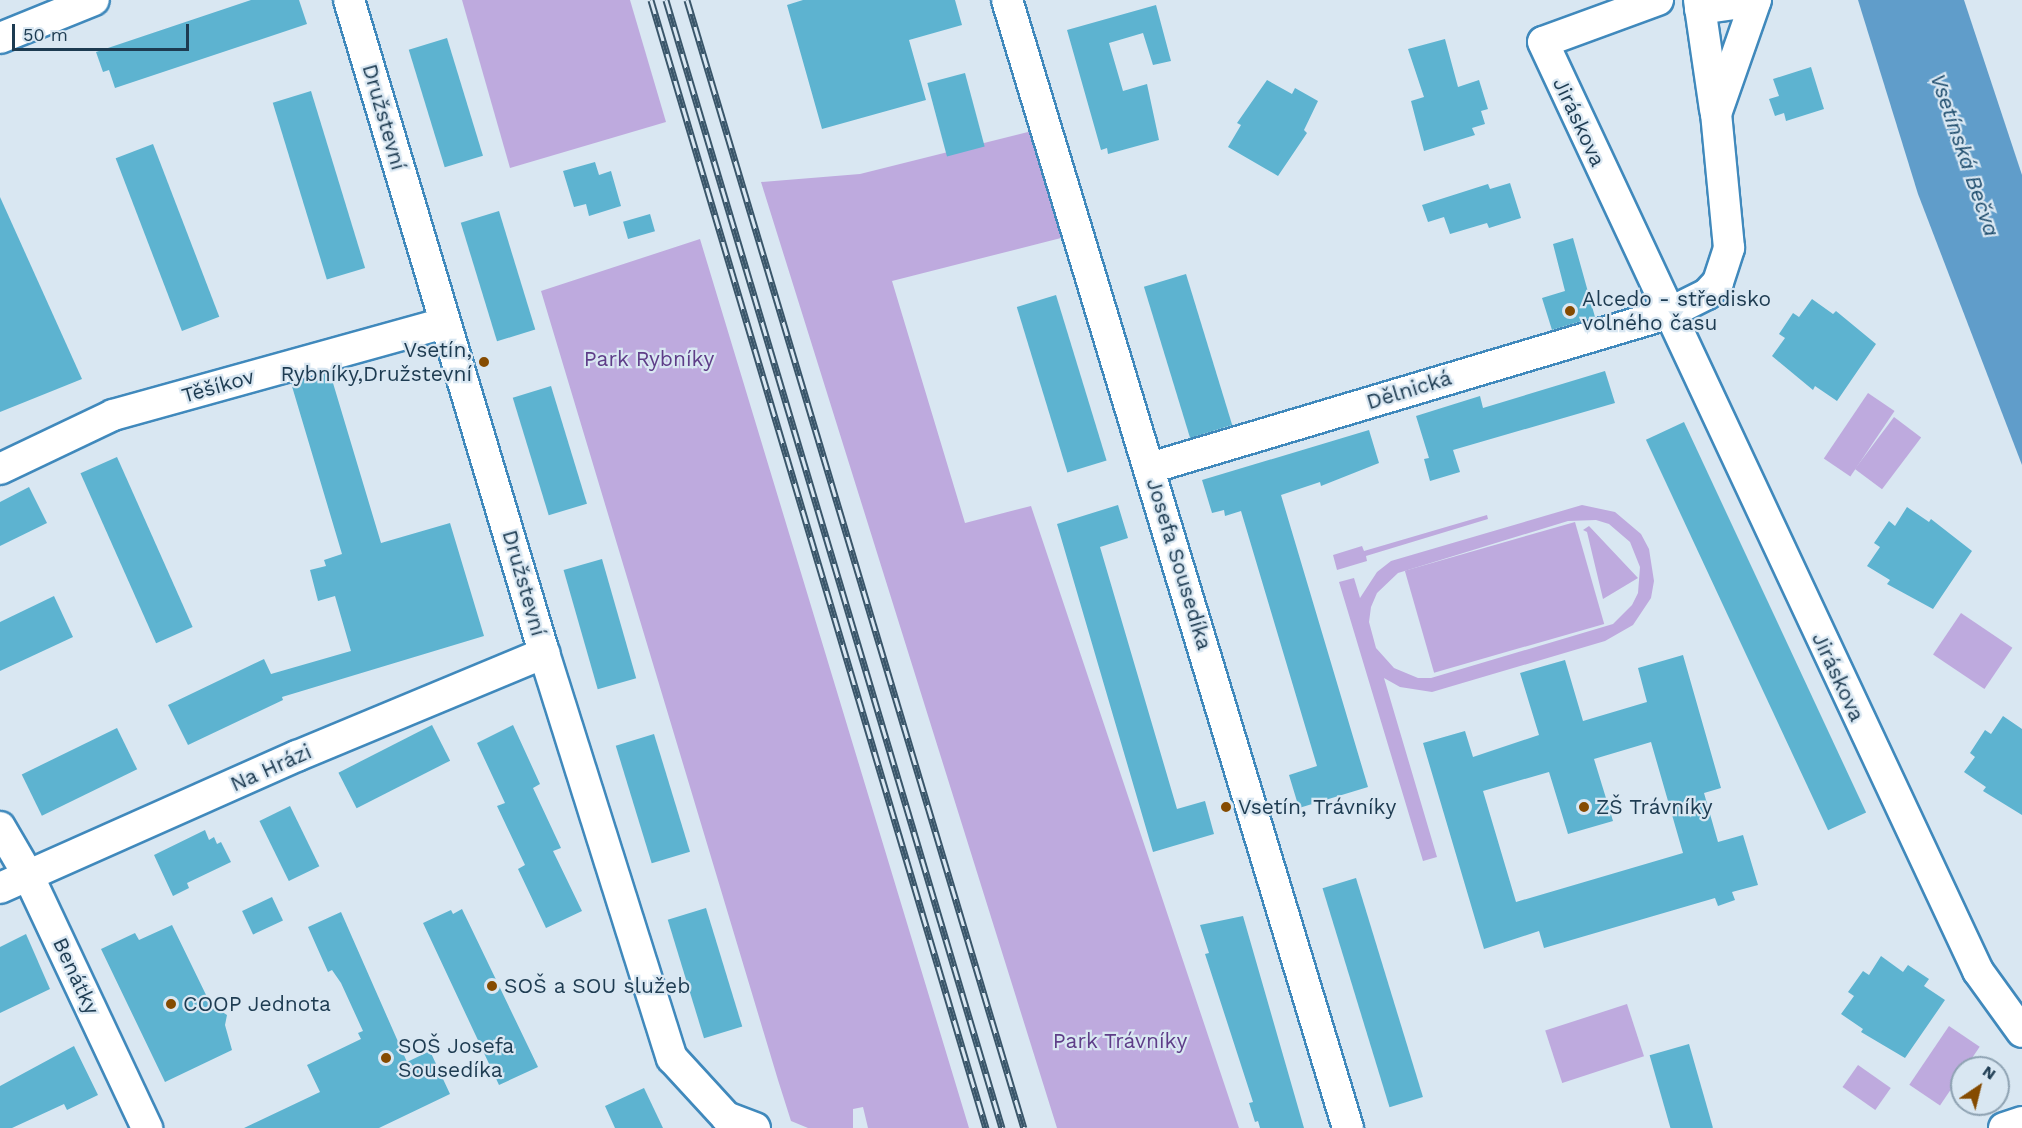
<!DOCTYPE html>
<meta charset="utf-8">
<style>
body{margin:0}
#map{position:relative;width:2022px;height:1128px;overflow:hidden;background:#d9e7f2;font-family:"Work Sans",sans-serif}
div>[style]{position:absolute}
[style*='--x']{left:calc(var(--x)*1px);top:calc(var(--y)*1px);width:calc(var(--w)*1px);rotate:calc(var(--a)*1deg)}
.green>*{inset:0;background:#beaade;transform-origin:0 0}
.water>*{inset:0;background:#609dca}
.building>*{inset:0;background:#5db3d0;transform-origin:0 0}
.roads{filter:drop-shadow(2px 0 #4089bc) drop-shadow(-2px 0 #4089bc) drop-shadow(0 2px #4089bc) drop-shadow(0 -2px #4089bc)}
.minor>*{height:30px;margin:-15px;padding:0 15px;transform-origin:15px;border-radius:15px;background:#fff}
.rail>*{height:7px;margin-top:-3.5px;transform-origin:0;background:repeating-linear-gradient(90deg,#d9e7f2 0 14px,#3a566a 0 28px);box-sizing:border-box;border-block:2px solid #3a566a}
.dots>*{width:16px;height:16px;translate:-50% -50%;box-sizing:border-box;border:3px solid #d9e7f2;border-radius:50%}
span{translate:-50% -50%;white-space:nowrap;text-align:center;line-height:1.15;-webkit-text-stroke:4.5px #d9e7f2;paint-order:stroke}
.street-label{font-size:21px;color:#1d3b51}
.poi-label{font-size:21px;color:#1d3b51}
.left{translate:0 -50%;text-align:left}
.right{translate:-100% -50%;text-align:right}
.park-label{font-size:21px;color:#5e3d88}
.water-label{font-size:22px;color:#1f4d6d;font-style:italic}
.north{position:absolute;left:1950px;top:1056px;width:60px;height:60px;box-sizing:border-box;background:#d9e7f2;border:2px solid #8ea2b2;border-radius:50%;rotate:35deg;font-size:16px;font-weight:700;line-height:24px;text-align:center;color:#1d3b51}
.north::after{content:'';display:block;margin:auto;width:21px;height:27px;background:#854b01;clip-path:polygon(50% 0,100% 100%,50% 72%,0 100%)}
.scale{position:absolute;left:12px;top:24px;width:177px;height:27px;box-sizing:border-box;border:3px solid #1d3b51;border-top:0;padding-left:8px;font-size:18px;line-height:21px;white-space:nowrap;color:#1d3b51;-webkit-text-stroke:4px #d9e7f2;paint-order:stroke}
</style>
<div id="map">
<div class="green">
<div style="clip-path:polygon(462px 0,630px 0,666px 122px,510px 168px)"></div>
<div style="clip-path:polygon(1036px 130px,1061px 238px,892px 281px,965px 523px,1031px 506px,1239px 1128px,1057px 1128px,761px 182px,860px 174px)"></div>
<div style="clip-path:polygon(700px 239px,969px 1128px,868px 1128px,863px 1107px,853px 1109px,853px 1128px,808px 1128px,791px 1121px,778px 1080px,541px 291px)"></div>
<div style="left:1868px;top:393px;width:32px;height:79px;rotate:34deg"></div>
<div style="left:1894px;top:417px;width:34px;height:65px;rotate:37deg"></div>
<div style="clip-path:polygon(evenodd,1582px 505px,1615px 512px,1641px 534px,1649px 549px,1654px 581px,1651px 598px,1633px 625px,1605px 641px,1432px 692px,1400px 687px,1384px 678px,1437px 857px,1423px 861px,1339px 582px,1354px 578px,1360px 598px,1377px 572px,1391px 561px,1582px 505px,1596px 520px,1609px 524px,1630px 542px,1640px 567px,1638px 593px,1632px 605px,1613px 624px,1431px 678px,1418px 678px,1394px 668px,1376px 648px,1369px 622px,1371px 607px,1377px 593px,1398px 573px,1568px 521px,1596px 520px)"></div>
<div style="clip-path:polygon(1487px 515px,1488px 519px,1366px 556px,1367px 561px,1337px 570px,1333px 555px,1362px 546px,1364px 551px)"></div>
<div style="left:1575px;top:522px;width:106px;height:177px;rotate:74deg"></div>
<div style="clip-path:polygon(1589px 526px,1638px 578px,1603px 599px,1587px 532px,1583px 530px)"></div>
<div style="left:1961px;top:613px;width:62px;height:50px;rotate:34deg"></div>
<div style="left:1627px;top:1004px;width:55px;height:86px;rotate:72deg"></div>
<div style="left:1949px;top:1026px;width:37px;height:71px;rotate:34deg"></div>
<div style="left:1858px;top:1065px;width:40px;height:27px;rotate:35deg"></div>
</div>
<div class="water">
<div style="clip-path:polygon(1858px 0,1964px 0,2022px 175px,2022px 465px,1918px 194px)"></div>
</div>
<div class="building">
<div style="clip-path:polygon(251px 0,299px 0,307px 24px,115px 88px,109px 70px,103px 72px,96px 52px)"></div>
<div style="clip-path:polygon(803px 0,955px 0,962px 25px,909px 40px,926px 100px,822px 129px,787px 5px)"></div>
<div style="clip-path:polygon(1156px 5px,1171px 61px,1153px 65px,1143px 33px,1109px 43px,1123px 91px,1147px 84px,1159px 140px,1108px 154px,1107px 148px,1101px 150px,1067px 30px)"></div>
<div style="left:447px;top:38px;width:123px;height:40px;rotate:73deg"></div>
<div style="clip-path:polygon(1445px 39px,1458px 87px,1479px 80px,1488px 109px,1481px 111px,1485px 124px,1472px 128px,1475px 135px,1424px 151px,1411px 101px,1424px 97px,1408px 49px)"></div>
<div style="clip-path:polygon(1811px 67px,1824px 109px,1786px 121px,1784px 113px,1775px 116px,1769px 99px,1779px 96px,1773px 79px)"></div>
<div style="left:965px;top:73px;width:76px;height:39px;rotate:75deg"></div>
<div style="clip-path:polygon(1267px 80px,1292px 94px,1295px 88px,1318px 101px,1304px 130px,1307px 133px,1278px 176px,1228px 147px,1241px 125px,1237px 123px)"></div>
<div style="left:311px;top:91px;width:185px;height:40px;rotate:73deg"></div>
<div style="left:153px;top:144px;width:185px;height:40px;rotate:69deg"></div>
<div style="clip-path:polygon(595px 162px,599px 175px,611px 171px,621px 206px,589px 216px,586px 204px,574px 207px,563px 171px)"></div>
<div style="clip-path:polygon(1510px 183px,1521px 218px,1489px 228px,1487px 223px,1450px 234px,1444px 217px,1428px 222px,1422px 205px,1488px 184px,1490px 189px)"></div>
<div style="clip-path:polygon(0 197px,82px 379px,0 412px)"></div>
<div style="left:499px;top:211px;width:124px;height:40px;rotate:73deg"></div>
<div style="left:650px;top:214px;width:18px;height:28px;rotate:74deg"></div>
<div style="clip-path:polygon(1573px 238px,1595px 317px,1552px 330px,1542px 298px,1565px 291px,1553px 244px)"></div>
<div style="left:1186px;top:274px;width:158px;height:44px;rotate:73deg"></div>
<div style="left:1056px;top:295px;width:173px;height:41px;rotate:73deg"></div>
<div style="clip-path:polygon(1812px 299px,1833px 314px,1836px 311px,1876px 344px,1837px 401px,1815px 386px,1813px 390px,1772px 356px,1785px 338px,1779px 334px,1793px 313px,1799px 317px)"></div>
<div style="clip-path:polygon(1605px 371px,1615px 403px,1453px 450px,1460px 472px,1430px 481px,1424px 459px,1429px 458px,1416px 416px,1480px 396px,1483px 408px)"></div>
<div style="clip-path:polygon(330px 373px,381px 543px,450px 523px,484px 636px,282px 697px,283px 700px,188px 745px,168px 705px,264px 659px,271px 674px,351px 651px,335px 596px,318px 601px,310px 570px,326px 566px,324px 560px,342px 554px,291px 383px)"></div>
<div style="left:551px;top:386px;width:123px;height:40px;rotate:73deg"></div>
<div style="left:1684px;top:422px;width:431px;height:42px;rotate:65deg"></div>
<div style="clip-path:polygon(1369px 430px,1379px 463px,1321px 486px,1320px 482px,1281px 495px,1368px 787px,1299px 808px,1289px 775px,1317px 766px,1241px 511px,1225px 516px,1224px 510px,1212px 513px,1202px 480px)"></div>
<div style="left:117px;top:457px;width:186px;height:40px;rotate:66deg"></div>
<div style="clip-path:polygon(29px 487px,47px 523px,0 546px,0 502px)"></div>
<div style="clip-path:polygon(1118px 505px,1128px 538px,1100px 547px,1177px 809px,1205px 801px,1214px 834px,1153px 852px,1057px 524px)"></div>
<div style="clip-path:polygon(1907px 507px,1929px 522px,1931px 519px,1972px 551px,1933px 609px,1887px 584px,1890px 580px,1867px 566px,1880px 547px,1874px 543px,1889px 521px,1895px 526px)"></div>
<div style="left:602px;top:559px;width:124px;height:40px;rotate:74deg"></div>
<div style="clip-path:polygon(54px 596px,73px 637px,0 671px,0 622px)"></div>
<div style="clip-path:polygon(evenodd,1683px 655px,1721px 788px,1704px 793px,1718px 842px,1743px 835px,1758px 885px,1732px 892px,1735px 900px,1718px 906px,1715px 898px,1544px 948px,1539px 931px,1484px 949px,1423px 743px,1465px 731px,1473px 757px,1539px 735px,1520px 673px,1565px 660px,1583px 721px,1647px 702px,1638px 668px,1683px 655px,1651px 742px,1683px 853px,1516px 902px,1483px 791px,1549px 772px,1568px 834px,1613px 821px,1594px 759px,1651px 742px)"></div>
<div style="clip-path:polygon(2003px 716px,2022px 729px,2022px 815px,1983px 791px,1986px 787px,1964px 772px,1975px 757px,1970px 753px,1985px 730px,1991px 734px)"></div>
<div style="left:432px;top:725px;width:40px;height:105px;rotate:63deg"></div>
<div style="clip-path:polygon(513px 725px,540px 784px,533px 788px,561px 848px,553px 851px,582px 911px,546px 928px,518px 869px,525px 865px,497px 806px,505px 803px,477px 743px)"></div>
<div style="left:117px;top:728px;width:46px;height:106px;rotate:64deg"></div>
<div style="left:654px;top:734px;width:123px;height:40px;rotate:73deg"></div>
<div style="left:290px;top:806px;width:67px;height:34px;rotate:64deg"></div>
<div style="clip-path:polygon(205px 830px,209px 840px,214px 837px,217px 844px,221px 842px,231px 862px,187px 883px,189px 888px,173px 896px,154px 855px)"></div>
<div style="left:1356px;top:878px;width:229px;height:35px;rotate:73deg"></div>
<div style="left:272px;top:897px;width:26px;height:33px;rotate:65deg"></div>
<div style="left:706px;top:908px;width:124px;height:40px;rotate:73deg"></div>
<div style="clip-path:polygon(462px 909px,538px 1067px,499px 1085px,423px 923px,451px 910px,453px 914px)"></div>
<div style="clip-path:polygon(341px 912px,407px 1062px,430px 1051px,450px 1094px,379px 1128px,244px 1128px,320px 1092px,307px 1065px,361px 1039px,358px 1033px,363px 1031px,341px 983px,332px 970px,328px 972px,308px 927px)"></div>
<div style="clip-path:polygon(1243px 916px,1304px 1128px,1260px 1128px,1258px 1121px,1255px 1122px,1249px 1103px,1253px 1102px,1205px 954px,1209px 953px,1200px 925px)"></div>
<div style="clip-path:polygon(172px 925px,209px 1001px,212px 999px,216px 1008px,227px 1015px,225px 1025px,232px 1050px,165px 1082px,101px 949px,135px 933px,139px 940px)"></div>
<div style="clip-path:polygon(26px 934px,50px 989px,0 1013px,0 947px)"></div>
<div style="clip-path:polygon(1881px 956px,1903px 972px,1908px 965px,1929px 979px,1924px 986px,1945px 1000px,1905px 1058px,1861px 1032px,1863px 1029px,1841px 1014px,1854px 996px,1848px 992px,1863px 971px,1869px 975px)"></div>
<div style="left:1689px;top:1044px;width:87px;height:41px;rotate:74deg"></div>
<div style="clip-path:polygon(74px 1046px,98px 1095px,67px 1110px,64px 1104px,12px 1128px,0 1128px,0 1086px)"></div>
<div style="clip-path:polygon(644px 1088px,663px 1128px,615px 1128px,605px 1106px)"></div>
</div>
<div class="roads">
<div class="minor">
<div style="--x:349;--y:0;--w:681;--a:73.37"></div>
<div style="--x:544;--y:653;--w:425;--a:72.5"></div>
<div style="--x:672;--y:1058;--w:80;--a:47.5"></div>
<div style="--x:726;--y:1117;--w:31;--a:21"></div>
<div style="--x:1007;--y:0;--w:1178;--a:73.18"></div>
<div style="--x:1658;--y:0;--w:122;--a:159.9"></div>
<div style="--x:1543;--y:42;--w:1026;--a:64.91"></div>
<div style="--x:1978;--y:971;--w:75;--a:54.2"></div>
<div style="--x:1699;--y:0;--w:111;--a:81.7"></div>
<div style="--x:1700;--y:9;--w:56;--a:-8.3"></div>
<div style="--x:0;--y:38;--w:101;--a:-22"></div>
<div style="--x:1150;--y:468;--w:539;--a:-16.59"></div>
<div style="--x:1667;--y:314;--w:45;--a:-26.6"></div>
<div style="--x:1707;--y:294;--w:16;--a:-47"></div>
<div style="--x:1718;--y:282;--w:36;--a:-72"></div>
<div style="--x:1729;--y:248;--w:135;--a:-95.5"></div>
<div style="--x:1716;--y:114;--w:121;--a:-70.7"></div>
<div style="--x:0;--y:469;--w:125;--a:-25.5"></div>
<div style="--x:113;--y:415;--w:344;--a:-15.5"></div>
<div style="--x:0;--y:827;--w:56;--a:59.7"></div>
<div style="--x:28;--y:875;--w:280;--a:64.8"></div>
<div style="--x:0;--y:888;--w:325;--a:-24"></div>
<div style="--x:297;--y:756;--w:268;--a:-22.6"></div>
<div style="--x:2004;--y:1128;--w:19;--a:-18"></div>
</div>
</div>
<div class="rail">
<div style="--x:651;--y:0;--w:1177;--a:73.46"></div>
<div style="--x:666;--y:0;--w:1177;--a:73.41"></div>
<div style="--x:687;--y:0;--w:1177;--a:73.37"></div>
</div>
<div class="dots">
<div style="left:1570px;top:311px;background:#854b01"></div>
<div style="left:484px;top:362px;background:#854b01"></div>
<div style="left:1226px;top:807px;background:#854b01"></div>
<div style="left:1584px;top:807px;background:#854b01"></div>
<div style="left:492px;top:986px;background:#854b01"></div>
<div style="left:171px;top:1004px;background:#854b01"></div>
<div style="left:386px;top:1058px;background:#854b01"></div>
</div>
<div class="street-label">
<span style="left:384px;top:117px;rotate:74deg">Družstevní</span>
<span style="left:1579px;top:122px;rotate:65deg">Jiráskova</span>
<span style="left:218px;top:386px;rotate:-16deg">Těšíkov</span>
<span style="left:1409px;top:390px;rotate:-17deg">Dělnická</span>
<span style="left:1179px;top:564px;rotate:73deg">Josefa Sousedíka</span>
<span style="left:524px;top:583px;rotate:74deg">Družstevní</span>
<span style="left:1838px;top:677px;rotate:65deg">Jiráskova</span>
<span style="left:271px;top:768px;rotate:-24deg">Na Hrázi</span>
<span style="left:76px;top:976px;rotate:65deg">Benátky</span>
</div>
<div class="poi-label">
<span class="left" style="left:1582px;top:311px">Alcedo - středisko<br>volného času</span>
<span class="right" style="left:472px;top:362px">Vsetín,<br>Rybníky,Družstevní</span>
<span class="left" style="left:1238px;top:807px">Vsetín, Trávníky</span>
<span class="left" style="left:1596px;top:807px">ZŠ Trávníky</span>
<span class="left" style="left:504px;top:986px">SOŠ a SOU služeb</span>
<span class="left" style="left:183px;top:1004px">COOP Jednota</span>
<span class="left" style="left:398px;top:1058px">SOŠ Josefa<br>Sousedíka</span>
</div>
<div class="park-label">
<span style="left:649px;top:359px">Park Rybníky</span>
<span style="left:1120px;top:1041px">Park Trávníky</span>
</div>
<div class="water-label">
<span style="left:1965px;top:155px;rotate:71deg">Vsetínská Bečva</span>
</div>
<div class="north">N</div>
<div class="scale">50 m</div>
</div>
